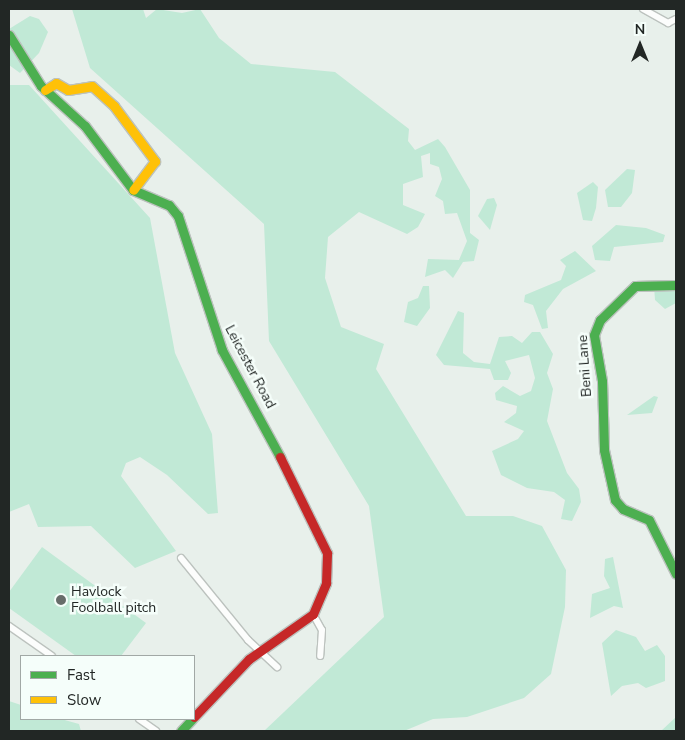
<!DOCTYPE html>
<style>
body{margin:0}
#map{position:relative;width:685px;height:740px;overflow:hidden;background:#e8f0eb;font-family:"Nunito Sans",sans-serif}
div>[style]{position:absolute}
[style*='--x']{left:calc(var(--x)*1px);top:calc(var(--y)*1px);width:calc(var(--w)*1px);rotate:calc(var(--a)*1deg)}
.green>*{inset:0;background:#c1e9d6}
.roads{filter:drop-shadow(1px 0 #bcc2be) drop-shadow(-1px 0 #bcc2be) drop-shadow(0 1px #bcc2be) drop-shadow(0 -1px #bcc2be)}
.street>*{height:6px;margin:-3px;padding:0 3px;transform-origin:3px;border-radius:3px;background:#fcfdfc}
.fast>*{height:9px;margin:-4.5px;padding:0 4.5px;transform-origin:4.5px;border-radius:4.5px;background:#4caf50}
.slow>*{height:9px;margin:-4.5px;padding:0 4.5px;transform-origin:4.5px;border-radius:4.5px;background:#ffc107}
.jam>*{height:9px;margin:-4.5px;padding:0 4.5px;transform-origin:4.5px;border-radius:4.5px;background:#c62828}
.dots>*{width:14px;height:14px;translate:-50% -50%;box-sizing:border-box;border:2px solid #f5fefa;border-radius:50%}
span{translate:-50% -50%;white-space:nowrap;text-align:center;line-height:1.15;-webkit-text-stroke:5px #f5fefa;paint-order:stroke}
.street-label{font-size:14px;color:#222725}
.poi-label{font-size:14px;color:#222725}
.left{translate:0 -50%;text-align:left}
.frame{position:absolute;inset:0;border:10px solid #222725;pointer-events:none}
.legend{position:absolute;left:20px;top:655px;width:175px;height:65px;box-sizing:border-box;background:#f5fefa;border:1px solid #a1a8a5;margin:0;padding:6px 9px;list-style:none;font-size:15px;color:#222725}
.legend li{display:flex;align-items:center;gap:10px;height:25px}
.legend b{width:25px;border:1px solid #a1a8a5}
.north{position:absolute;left:615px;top:20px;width:50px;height:50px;-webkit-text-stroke:4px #f5fefa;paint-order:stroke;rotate:0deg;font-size:14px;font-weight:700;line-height:20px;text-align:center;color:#222725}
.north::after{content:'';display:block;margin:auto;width:18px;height:22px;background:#222725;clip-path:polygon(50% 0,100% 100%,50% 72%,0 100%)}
</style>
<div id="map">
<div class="green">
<div style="clip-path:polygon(72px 9px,143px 9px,146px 18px,157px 9px,182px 13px,200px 9px,219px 38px,251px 64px,335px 72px,409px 129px,408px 141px,415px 150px,438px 139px,445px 147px,470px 190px,470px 233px,479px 240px,474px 261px,463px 262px,453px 278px,445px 270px,425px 277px,428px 259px,459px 260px,467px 241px,457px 213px,445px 214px,443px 201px,435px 196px,442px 179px,439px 167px,430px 164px,430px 153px,421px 156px,423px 177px,403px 184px,403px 205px,425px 214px,418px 227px,407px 234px,359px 212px,328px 237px,325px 278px,341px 327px,384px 344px,376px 369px,466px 516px,513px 516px,542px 526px,566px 570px,565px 607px,551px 674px,524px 698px,467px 717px,433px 719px,404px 731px,264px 731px,384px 617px,369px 506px,269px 341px,264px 224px,90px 68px)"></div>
<div style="clip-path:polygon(30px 16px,39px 19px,48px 32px,39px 53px,20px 73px,9px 65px,9px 29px)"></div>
<div style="clip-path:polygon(9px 85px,29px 85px,150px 218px,175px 353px,212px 434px,218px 513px,208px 514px,167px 475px,140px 457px,126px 463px,121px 476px,176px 551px,135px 568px,91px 526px,38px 527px,29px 504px,9px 512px)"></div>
<div style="clip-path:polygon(627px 169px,635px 170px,632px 193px,621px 207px,608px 207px,605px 190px)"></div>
<div style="clip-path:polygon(593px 182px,598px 187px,596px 208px,592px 221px,583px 220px,577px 193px)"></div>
<div style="clip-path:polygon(494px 198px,497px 205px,490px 230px,478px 216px,487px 199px)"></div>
<div style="clip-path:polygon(616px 225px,646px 228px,665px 235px,663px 242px,614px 247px,610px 261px,595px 260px,592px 246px)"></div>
<div style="clip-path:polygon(575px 251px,596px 271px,563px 289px,546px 311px,548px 328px,542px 329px,533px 305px,524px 302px,525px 295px,561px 280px,566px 266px,560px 260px)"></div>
<div style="clip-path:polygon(676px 285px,676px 303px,665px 309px,655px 300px,654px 286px)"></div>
<div style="clip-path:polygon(423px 286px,429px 286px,430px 308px,417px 326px,404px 322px,408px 302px,418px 298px)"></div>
<div style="clip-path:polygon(458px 311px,464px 313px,463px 353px,474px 362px,490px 364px,499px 337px,512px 336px,522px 343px,532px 332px,540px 332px,553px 354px,547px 373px,553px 389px,547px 421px,567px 473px,579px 489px,581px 502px,572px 521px,561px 519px,565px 500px,554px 492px,527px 488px,501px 475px,492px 451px,518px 439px,524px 431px,504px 422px,516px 413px,517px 406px,496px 400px,495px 393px,503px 386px,520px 396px,531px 391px,535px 378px,529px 355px,505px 361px,511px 373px,508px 380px,494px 380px,490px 369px,444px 365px,436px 355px)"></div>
<div style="clip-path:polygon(654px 396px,658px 397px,652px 413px,627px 415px)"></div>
<div style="clip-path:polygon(42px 547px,146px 623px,121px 656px,76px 656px,9px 608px,9px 592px)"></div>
<div style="clip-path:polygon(613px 557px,623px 608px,614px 606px,590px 618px,592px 594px,610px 588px,604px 576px,605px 559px)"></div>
<div style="clip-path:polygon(616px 630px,636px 637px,645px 651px,657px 645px,665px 656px,665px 681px,646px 688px,638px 683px,622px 686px,611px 696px,602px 643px)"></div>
<div style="clip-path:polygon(9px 701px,21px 705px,21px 719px,61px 719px,79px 724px,81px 731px,9px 731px)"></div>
<div style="clip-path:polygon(676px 717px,676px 731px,661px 731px)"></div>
</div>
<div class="roads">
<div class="street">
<div style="--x:643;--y:9;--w:29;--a:29"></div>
<div style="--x:668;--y:23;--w:9;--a:-27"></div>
<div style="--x:181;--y:558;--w:106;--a:50.7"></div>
<div style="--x:248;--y:640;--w:40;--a:43"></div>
<div style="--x:313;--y:614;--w:18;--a:61"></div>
<div style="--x:322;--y:630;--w:26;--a:94"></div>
<div style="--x:9;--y:626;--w:52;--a:34.9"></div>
<div style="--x:139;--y:719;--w:21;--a:35"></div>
</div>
<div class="fast">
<div style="--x:9;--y:35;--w:60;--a:57.9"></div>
<div style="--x:41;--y:86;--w:59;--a:42.3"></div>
<div style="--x:85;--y:126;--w:80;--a:53.1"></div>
<div style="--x:133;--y:190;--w:39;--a:23"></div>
<div style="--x:169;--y:205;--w:14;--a:51"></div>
<div style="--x:178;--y:216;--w:141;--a:71.8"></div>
<div style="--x:222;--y:350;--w:122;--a:61.5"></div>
<div style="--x:676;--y:285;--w:41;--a:178.6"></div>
<div style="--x:635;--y:286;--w:49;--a:135.8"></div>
<div style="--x:600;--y:320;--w:16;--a:112"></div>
<div style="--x:594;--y:335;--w:47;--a:80.1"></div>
<div style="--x:602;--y:381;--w:69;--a:88.3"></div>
<div style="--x:604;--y:450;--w:51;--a:77.6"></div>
<div style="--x:615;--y:500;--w:12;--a:48"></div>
<div style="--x:623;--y:509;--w:28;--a:23"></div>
<div style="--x:649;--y:520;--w:60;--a:63.4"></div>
<div style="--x:181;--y:731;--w:16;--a:-47"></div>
</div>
<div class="slow">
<div style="--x:45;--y:90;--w:13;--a:-32"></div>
<div style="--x:56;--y:83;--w:14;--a:30"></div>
<div style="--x:68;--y:90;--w:24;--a:-9"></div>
<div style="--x:92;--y:86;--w:30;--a:42"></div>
<div style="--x:114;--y:106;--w:69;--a:53.3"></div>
<div style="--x:155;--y:161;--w:36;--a:127"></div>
</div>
<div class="jam">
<div style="--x:194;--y:717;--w:80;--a:-46.5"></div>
<div style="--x:249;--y:659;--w:78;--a:-35.1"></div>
<div style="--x:313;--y:614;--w:34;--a:-67"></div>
<div style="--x:326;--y:583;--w:30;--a:-88"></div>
<div style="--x:327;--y:553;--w:107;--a:-116.1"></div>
</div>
</div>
<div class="dots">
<div style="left:61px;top:600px;background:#676d6a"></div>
</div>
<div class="street-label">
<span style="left:585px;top:366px;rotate:-94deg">Beni Lane</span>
<span style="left:250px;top:367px;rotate:62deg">Leicester Road</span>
</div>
<div class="poi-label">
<span class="left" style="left:71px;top:600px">Havlock<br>Foolball pitch</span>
</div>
<div class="frame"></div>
<ul class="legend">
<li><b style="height:6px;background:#4caf50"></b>Fast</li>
<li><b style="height:6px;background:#ffc107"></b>Slow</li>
</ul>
<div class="north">N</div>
</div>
